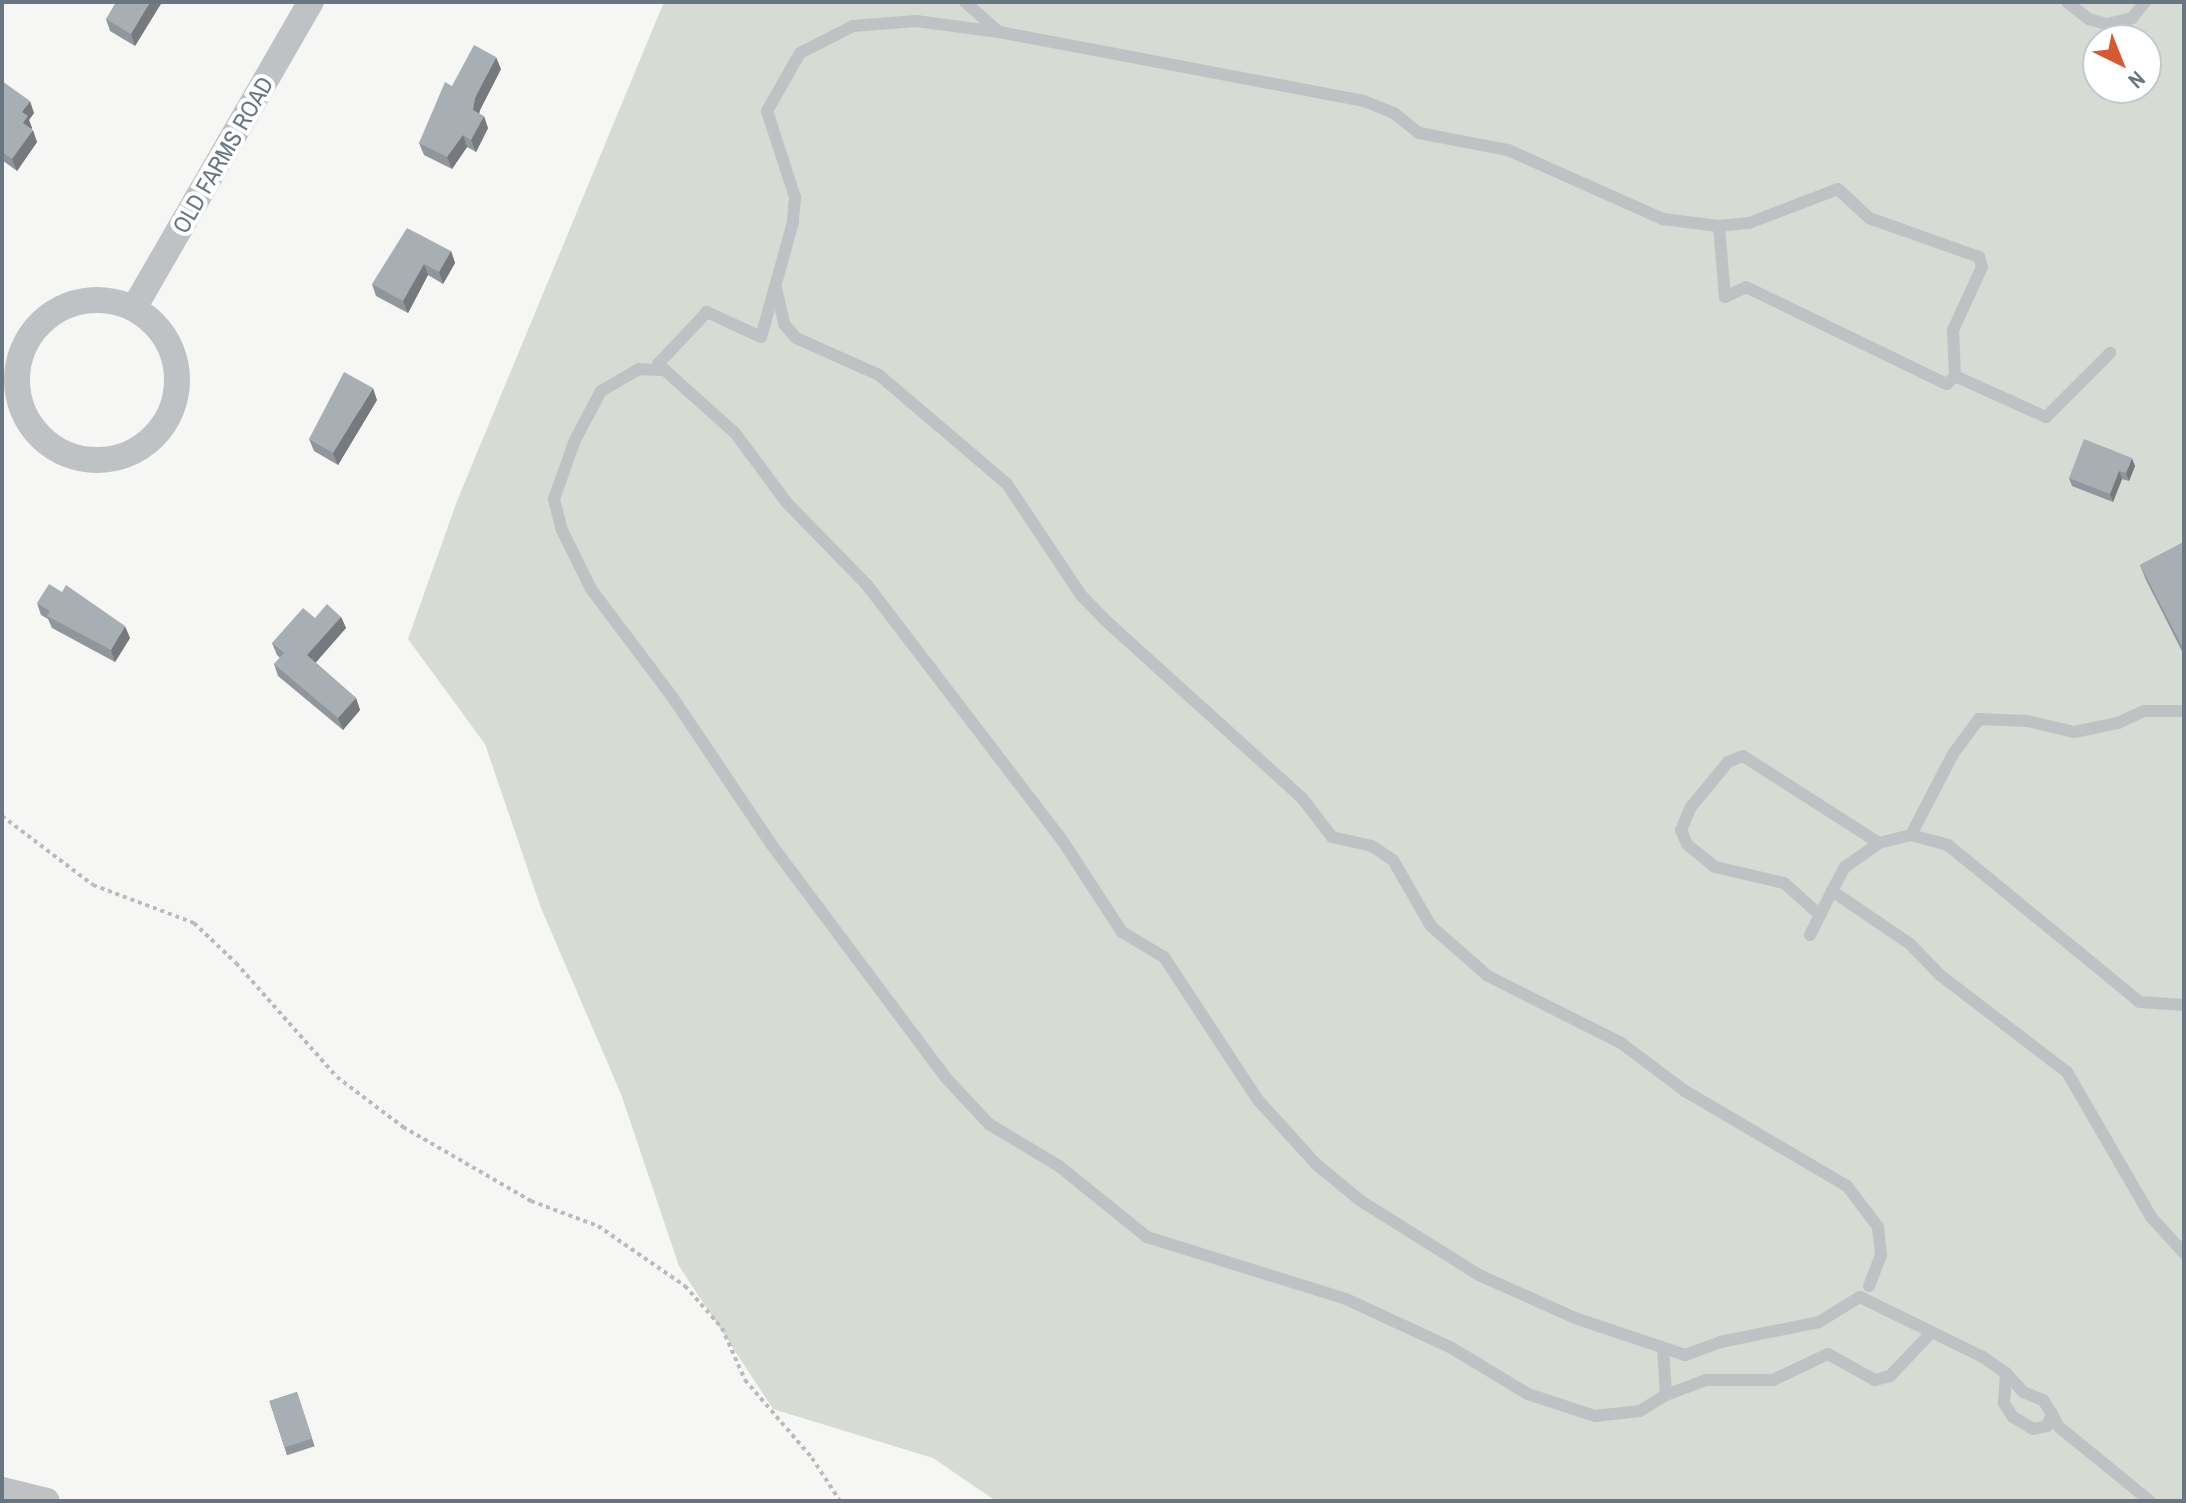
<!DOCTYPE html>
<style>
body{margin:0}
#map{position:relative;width:2186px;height:1503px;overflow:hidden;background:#f6f6f4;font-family:"Archivo Narrow",sans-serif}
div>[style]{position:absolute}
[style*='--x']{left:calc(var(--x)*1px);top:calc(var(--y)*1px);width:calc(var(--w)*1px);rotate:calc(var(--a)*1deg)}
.green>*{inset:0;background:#d6dbd3}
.path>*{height:4px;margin-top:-2px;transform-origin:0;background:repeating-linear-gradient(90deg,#b8bbbd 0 4px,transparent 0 8px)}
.lane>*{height:12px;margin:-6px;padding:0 6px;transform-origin:6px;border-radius:6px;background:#bec2c5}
.street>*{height:26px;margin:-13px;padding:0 13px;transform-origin:13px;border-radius:13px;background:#bec2c5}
.street>.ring{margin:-13px;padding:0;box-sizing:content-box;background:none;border:26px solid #bec2c5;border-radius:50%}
.wall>*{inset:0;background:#90969b;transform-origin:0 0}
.shaded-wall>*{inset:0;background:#767a7e}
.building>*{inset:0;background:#a8afb4;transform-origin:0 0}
span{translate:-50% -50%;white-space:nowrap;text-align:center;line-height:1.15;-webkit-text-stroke:8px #fff;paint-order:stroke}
.street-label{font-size:24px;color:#687682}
.frame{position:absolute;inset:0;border:4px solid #687682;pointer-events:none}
.north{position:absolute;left:2082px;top:24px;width:80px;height:80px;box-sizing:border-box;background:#fff;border:2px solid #c3c8cd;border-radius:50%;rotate:137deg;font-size:22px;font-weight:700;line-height:32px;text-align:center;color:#687682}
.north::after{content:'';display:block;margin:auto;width:28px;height:36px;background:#d65934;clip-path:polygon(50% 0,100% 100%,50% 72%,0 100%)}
</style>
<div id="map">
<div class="green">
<div style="clip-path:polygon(evenodd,664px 2px,2184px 2px,2184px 1501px,996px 1501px,933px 1458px,773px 1409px,679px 1266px,621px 1094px,541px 908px,485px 744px,408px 639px,457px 501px,664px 2px,2098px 40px,2146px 40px,2146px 88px,2098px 88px,2098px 40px)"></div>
</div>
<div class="path">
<div style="--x:2;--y:816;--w:114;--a:37.2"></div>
<div style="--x:93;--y:885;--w:108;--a:20.6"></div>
<div style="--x:194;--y:923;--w:58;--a:43.6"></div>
<div style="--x:236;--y:963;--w:152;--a:48.5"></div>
<div style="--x:337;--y:1077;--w:83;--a:37.1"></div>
<div style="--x:403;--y:1127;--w:148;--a:30"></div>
<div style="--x:531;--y:1201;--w:72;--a:20.5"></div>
<div style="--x:598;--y:1226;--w:106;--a:34.6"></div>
<div style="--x:685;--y:1286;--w:56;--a:48.6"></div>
<div style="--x:722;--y:1328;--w:57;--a:66.1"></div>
<div style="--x:745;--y:1380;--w:103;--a:49.3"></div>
<div style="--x:812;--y:1458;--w:51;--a:56.9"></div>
</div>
<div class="lane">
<div style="--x:965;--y:2;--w:45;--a:41.4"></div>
<div style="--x:999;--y:32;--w:371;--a:10.7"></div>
<div style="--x:1364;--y:101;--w:32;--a:22"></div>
<div style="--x:1394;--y:113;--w:32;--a:39"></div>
<div style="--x:1419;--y:133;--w:91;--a:10.8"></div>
<div style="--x:1508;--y:150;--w:170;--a:24"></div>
<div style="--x:1663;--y:219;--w:56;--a:7.1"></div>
<div style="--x:1719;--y:226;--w:30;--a:-6"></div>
<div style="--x:1749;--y:223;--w:95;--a:-20.9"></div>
<div style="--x:1838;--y:189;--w:42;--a:43.1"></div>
<div style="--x:1869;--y:218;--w:117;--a:19.5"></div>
<div style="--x:1979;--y:257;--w:10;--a:73"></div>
<div style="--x:1982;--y:267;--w:69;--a:114.7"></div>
<div style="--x:1953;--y:330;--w:46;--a:87.5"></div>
<div style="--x:1955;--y:376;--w:100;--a:24.3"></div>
<div style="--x:2046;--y:417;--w:91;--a:-45"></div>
<div style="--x:2067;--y:2;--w:28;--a:38"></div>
<div style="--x:2089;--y:19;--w:19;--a:16"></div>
<div style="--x:2107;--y:24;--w:26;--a:-13"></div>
<div style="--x:2132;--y:18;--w:21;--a:-51"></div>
<div style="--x:999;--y:32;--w:84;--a:-172.5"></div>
<div style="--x:916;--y:21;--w:63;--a:175.5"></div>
<div style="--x:853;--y:26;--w:59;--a:153"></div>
<div style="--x:800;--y:53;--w:67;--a:119.6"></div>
<div style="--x:767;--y:111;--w:90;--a:72"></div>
<div style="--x:795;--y:197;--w:25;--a:95"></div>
<div style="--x:793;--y:222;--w:119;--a:105.5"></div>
<div style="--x:761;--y:337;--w:60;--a:-155.2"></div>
<div style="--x:707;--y:312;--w:71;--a:133.3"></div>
<div style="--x:658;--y:364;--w:103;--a:41.9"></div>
<div style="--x:735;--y:433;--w:87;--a:53.4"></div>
<div style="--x:787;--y:503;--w:115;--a:45.7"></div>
<div style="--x:867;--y:585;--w:321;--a:52.6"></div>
<div style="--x:1062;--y:840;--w:110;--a:56.9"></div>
<div style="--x:1122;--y:932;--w:49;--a:30.8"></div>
<div style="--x:1164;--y:957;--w:171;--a:56.7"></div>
<div style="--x:1258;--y:1100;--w:86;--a:47.8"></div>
<div style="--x:1316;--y:1164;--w:58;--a:39.4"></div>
<div style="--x:1361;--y:1201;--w:139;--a:32.1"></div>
<div style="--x:1479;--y:1275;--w:105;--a:24.1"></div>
<div style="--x:1575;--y:1318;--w:116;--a:18.6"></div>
<div style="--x:1685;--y:1355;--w:37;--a:-20"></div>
<div style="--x:1720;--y:1342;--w:101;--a:-11.4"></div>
<div style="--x:1819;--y:1322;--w:48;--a:-31.4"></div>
<div style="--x:1860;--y:1297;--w:137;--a:26"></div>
<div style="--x:1983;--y:1357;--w:28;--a:35"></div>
<div style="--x:2006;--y:1373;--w:25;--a:48"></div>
<div style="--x:2023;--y:1392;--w:22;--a:22"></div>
<div style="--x:2043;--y:1400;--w:17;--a:57"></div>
<div style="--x:2052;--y:1414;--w:13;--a:113"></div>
<div style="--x:2047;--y:1426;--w:14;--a:168"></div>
<div style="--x:2033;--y:1429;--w:23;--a:-149"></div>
<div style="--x:2013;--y:1417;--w:17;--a:-123"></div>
<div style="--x:2004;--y:1403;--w:30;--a:-86"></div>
<div style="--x:1719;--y:226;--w:71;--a:85.2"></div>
<div style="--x:1725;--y:297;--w:23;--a:-25"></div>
<div style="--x:1746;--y:287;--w:223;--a:25.8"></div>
<div style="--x:1947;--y:384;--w:11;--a:-45"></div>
<div style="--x:776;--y:288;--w:37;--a:77"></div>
<div style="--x:784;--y:324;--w:18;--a:49"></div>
<div style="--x:796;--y:338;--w:91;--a:24"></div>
<div style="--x:879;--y:375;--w:168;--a:40.4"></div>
<div style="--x:1007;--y:484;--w:133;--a:56.3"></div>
<div style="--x:1081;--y:595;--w:35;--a:46"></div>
<div style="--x:1105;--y:620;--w:266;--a:42.1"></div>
<div style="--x:1302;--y:798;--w:49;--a:52.4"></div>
<div style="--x:1332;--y:837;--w:41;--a:12.7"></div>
<div style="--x:1372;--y:846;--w:25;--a:34"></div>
<div style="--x:1393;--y:860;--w:76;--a:60.1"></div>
<div style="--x:1431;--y:926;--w:76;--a:41.3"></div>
<div style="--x:1488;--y:976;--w:149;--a:26.7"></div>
<div style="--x:1621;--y:1043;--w:80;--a:36.9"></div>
<div style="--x:1685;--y:1091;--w:188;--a:30.4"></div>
<div style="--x:1847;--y:1186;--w:51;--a:52.9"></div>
<div style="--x:1878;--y:1227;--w:28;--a:84"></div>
<div style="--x:1881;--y:1255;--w:33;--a:111"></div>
<div style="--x:663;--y:370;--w:24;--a:-178"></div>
<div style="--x:639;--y:369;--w:44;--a:149.9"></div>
<div style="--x:601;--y:391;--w:55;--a:118"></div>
<div style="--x:575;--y:440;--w:63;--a:109.6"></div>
<div style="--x:554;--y:499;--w:32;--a:76"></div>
<div style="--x:562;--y:530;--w:66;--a:63.8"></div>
<div style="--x:591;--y:589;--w:136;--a:53"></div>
<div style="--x:673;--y:698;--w:176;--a:56.1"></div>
<div style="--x:771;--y:844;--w:294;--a:53.2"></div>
<div style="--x:947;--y:1079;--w:62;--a:47"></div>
<div style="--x:989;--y:1124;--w:82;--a:31"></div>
<div style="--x:1059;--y:1166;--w:113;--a:38.9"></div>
<div style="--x:1147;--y:1237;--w:208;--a:17.3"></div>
<div style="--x:1346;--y:1299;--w:115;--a:24.8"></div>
<div style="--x:1450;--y:1347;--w:91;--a:31.1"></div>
<div style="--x:1528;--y:1394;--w:71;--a:18.2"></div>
<div style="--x:1595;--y:1416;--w:45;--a:-6.3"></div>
<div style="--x:1640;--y:1411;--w:31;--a:-32"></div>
<div style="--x:1911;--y:835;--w:91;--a:-62.6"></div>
<div style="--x:1953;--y:754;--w:44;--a:-53.4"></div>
<div style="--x:1979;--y:719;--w:48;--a:2.4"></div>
<div style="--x:2027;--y:721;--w:48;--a:13.2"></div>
<div style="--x:2074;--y:732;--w:45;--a:-11.6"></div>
<div style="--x:2118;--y:723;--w:29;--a:-25"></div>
<div style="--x:2144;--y:711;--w:40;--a:0"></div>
<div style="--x:1832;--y:891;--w:27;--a:-62"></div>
<div style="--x:1845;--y:867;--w:42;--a:-35.2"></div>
<div style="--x:1820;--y:915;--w:48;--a:-138.4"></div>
<div style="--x:1784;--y:883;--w:71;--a:-166.9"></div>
<div style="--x:1715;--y:867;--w:36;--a:-141"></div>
<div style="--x:1687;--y:844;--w:15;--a:-113"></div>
<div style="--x:1681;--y:830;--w:25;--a:-67"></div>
<div style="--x:1691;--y:807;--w:58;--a:-50.6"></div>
<div style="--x:1728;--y:762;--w:16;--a:-22"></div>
<div style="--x:1743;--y:756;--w:161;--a:32.6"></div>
<div style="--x:1879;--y:843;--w:33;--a:-14"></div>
<div style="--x:1911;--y:835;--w:38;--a:15"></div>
<div style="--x:1948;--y:845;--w:248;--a:39.3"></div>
<div style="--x:2140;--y:1002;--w:44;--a:3.9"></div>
<div style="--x:1810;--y:935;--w:49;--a:-63.4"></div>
<div style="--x:1832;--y:891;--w:94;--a:34.2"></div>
<div style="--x:1910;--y:944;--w:43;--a:45.9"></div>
<div style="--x:1940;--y:975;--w:160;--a:37.4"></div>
<div style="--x:2067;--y:1072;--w:168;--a:59.9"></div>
<div style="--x:2151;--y:1217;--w:49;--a:47.5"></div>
<div style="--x:1663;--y:1348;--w:47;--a:86.3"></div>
<div style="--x:1666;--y:1395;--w:43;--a:-20.6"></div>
<div style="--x:1706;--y:1380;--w:67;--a:0"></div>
<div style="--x:1773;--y:1380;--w:61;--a:-25.3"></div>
<div style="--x:1828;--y:1354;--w:54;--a:29"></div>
<div style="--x:1875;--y:1380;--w:16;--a:-15"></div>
<div style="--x:1890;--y:1376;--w:57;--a:-46.4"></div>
<div style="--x:2052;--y:1414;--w:15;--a:62"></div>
<div style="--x:2059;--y:1427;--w:117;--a:39.1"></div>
</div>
<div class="street">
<div class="ring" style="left:17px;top:300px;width:134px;height:134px"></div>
<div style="--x:134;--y:308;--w:354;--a:-60"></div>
<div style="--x:2;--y:1490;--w:46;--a:13.7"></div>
</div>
<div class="wall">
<div style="clip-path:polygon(162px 2px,135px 46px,110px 31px,106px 19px)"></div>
<div style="clip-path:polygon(501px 69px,480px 110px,479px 113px,488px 128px,476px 152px,467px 147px,452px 169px,424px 155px,419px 143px,452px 86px)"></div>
<div style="clip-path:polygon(2px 81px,34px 113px,29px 120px,32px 128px,31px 129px,37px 142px,17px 171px,2px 160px)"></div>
<div style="clip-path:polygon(451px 251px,455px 263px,443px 284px,428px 275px,408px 313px,376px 296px,372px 284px)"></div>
<div style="clip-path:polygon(377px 400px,338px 465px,314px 451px,309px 439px)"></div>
<div style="clip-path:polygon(2135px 466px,2129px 481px,2122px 479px,2113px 502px,2072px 486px,2069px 478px)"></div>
<div style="clip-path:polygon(2184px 542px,2184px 655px,2146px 580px,2140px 565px)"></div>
<div style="clip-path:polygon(37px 603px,130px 638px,115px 662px,52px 628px,48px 619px,41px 615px)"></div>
<div style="clip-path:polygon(341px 617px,346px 628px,315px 662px,356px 698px,360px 710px,343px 730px,278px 676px,274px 664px,280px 658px,277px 655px,272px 643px)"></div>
<div style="left:297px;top:1392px;width:57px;height:29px;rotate:72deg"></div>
</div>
<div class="shaded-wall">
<div style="clip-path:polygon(150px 2px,162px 2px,135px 46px,131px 34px)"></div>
<div style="clip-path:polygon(496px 57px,501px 69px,480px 110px,477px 122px,473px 110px,475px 98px)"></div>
<div style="clip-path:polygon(30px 101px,34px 113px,29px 120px,32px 128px,27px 135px,23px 123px,22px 112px)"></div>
<div style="clip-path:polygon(484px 116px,488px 128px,476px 152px,471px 140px)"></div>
<div style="clip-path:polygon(33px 130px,37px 142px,17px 171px,12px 159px)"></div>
<div style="clip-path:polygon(463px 135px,467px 147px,452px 169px,447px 157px)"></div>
<div style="clip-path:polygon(451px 251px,455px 263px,443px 284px,439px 272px)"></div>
<div style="clip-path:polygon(424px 264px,428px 275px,408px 313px,403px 301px)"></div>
<div style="clip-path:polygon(373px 388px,377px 400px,338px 465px,333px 453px)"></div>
<div style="clip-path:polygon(2132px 458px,2135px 466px,2129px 481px,2126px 473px)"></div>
<div style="clip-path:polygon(2119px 471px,2122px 479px,2113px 502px,2110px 494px)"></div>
<div style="clip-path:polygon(341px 617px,346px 628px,312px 667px,307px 655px)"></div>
<div style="clip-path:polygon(125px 626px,130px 638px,115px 662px,111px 650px)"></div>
<div style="clip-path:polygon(356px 698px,360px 710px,343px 730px,338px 718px)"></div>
</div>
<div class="building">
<div style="clip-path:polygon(116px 2px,150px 2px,131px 34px,106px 19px)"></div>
<div style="clip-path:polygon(474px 45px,496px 57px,475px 98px,473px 110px,484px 116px,471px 140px,463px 135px,447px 157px,419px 143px,445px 82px,452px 86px)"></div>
<div style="clip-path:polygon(2px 81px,30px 101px,22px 112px,28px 116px,23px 123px,33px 130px,12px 159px,2px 152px)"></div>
<div style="clip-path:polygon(407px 228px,451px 251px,439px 272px,424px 264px,403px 301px,372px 284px)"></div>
<div style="clip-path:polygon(344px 372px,373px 388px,333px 453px,309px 439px)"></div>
<div style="clip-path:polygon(2084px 439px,2132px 458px,2126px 473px,2119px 471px,2110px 494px,2069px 478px)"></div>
<div style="clip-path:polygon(2184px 542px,2184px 650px,2140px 565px)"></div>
<div style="clip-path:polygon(49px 584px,62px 592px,66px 585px,125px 626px,111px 650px,47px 616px,50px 611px,37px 603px)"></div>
<div style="clip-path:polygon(327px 604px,341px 617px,307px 655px,356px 698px,338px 718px,274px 664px,284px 653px,272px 643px,303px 608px,315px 618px)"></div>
<div style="left:297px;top:1392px;width:49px;height:29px;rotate:72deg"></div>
</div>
<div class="street-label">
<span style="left:223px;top:155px;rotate:-60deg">OLD FARMS ROAD</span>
</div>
<div class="frame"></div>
<div class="north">N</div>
</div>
